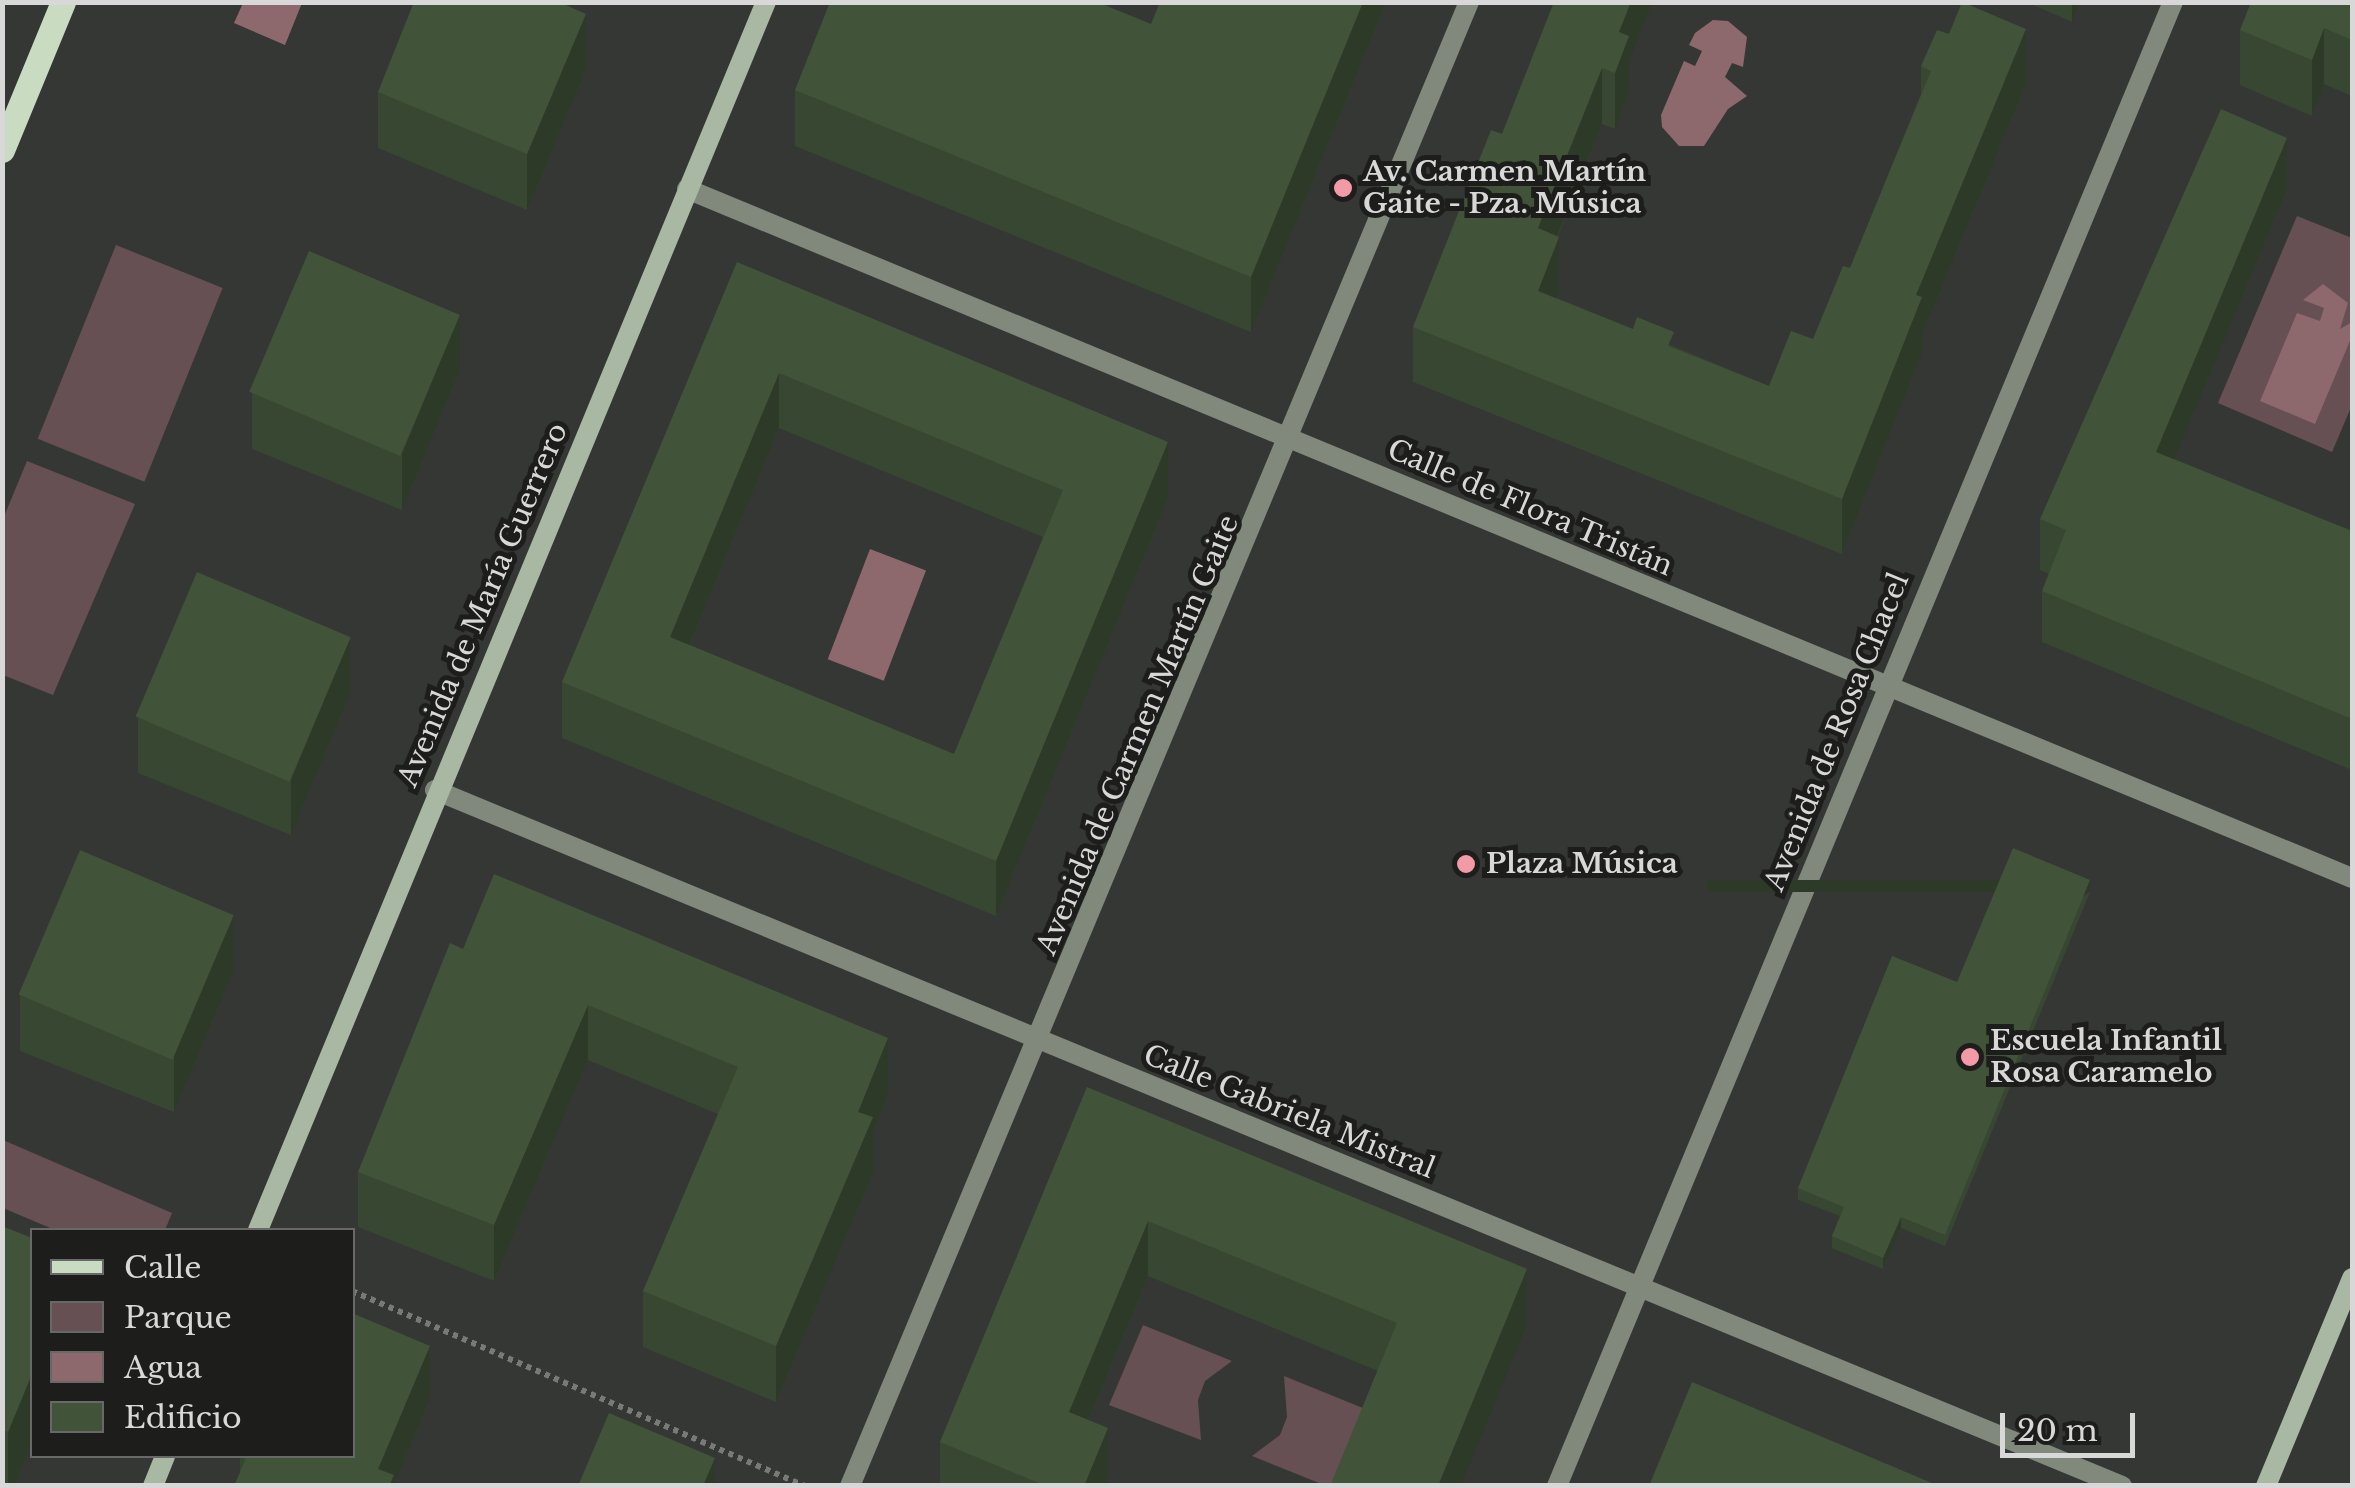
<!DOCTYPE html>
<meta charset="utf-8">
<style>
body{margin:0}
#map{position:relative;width:2355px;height:1488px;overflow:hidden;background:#353734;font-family:"Libre Baskerville",serif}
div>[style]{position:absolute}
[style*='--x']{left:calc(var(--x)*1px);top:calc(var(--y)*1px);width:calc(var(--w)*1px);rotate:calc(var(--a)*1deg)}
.green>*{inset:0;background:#675053;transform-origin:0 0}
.water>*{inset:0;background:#8d686d;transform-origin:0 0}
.path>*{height:6px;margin-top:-3px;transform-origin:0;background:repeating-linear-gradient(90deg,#797a78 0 5px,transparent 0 10px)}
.street>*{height:20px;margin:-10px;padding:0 10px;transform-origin:10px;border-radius:10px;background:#80897c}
.secondary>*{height:20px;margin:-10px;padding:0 10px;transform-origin:10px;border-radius:10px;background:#a9b8a3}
.primary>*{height:25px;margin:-12.5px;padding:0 12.5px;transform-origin:12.5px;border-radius:12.5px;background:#c9dcc1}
.wall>*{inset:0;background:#384731}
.shaded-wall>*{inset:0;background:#2e3a28;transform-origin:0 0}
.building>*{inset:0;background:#415339;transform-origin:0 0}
.dots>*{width:28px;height:28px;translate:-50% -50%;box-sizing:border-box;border:5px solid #1d1e1c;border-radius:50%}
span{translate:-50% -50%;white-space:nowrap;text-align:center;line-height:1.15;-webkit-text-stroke:10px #1d1e1c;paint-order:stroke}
.poi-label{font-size:28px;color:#d7d8d7;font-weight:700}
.left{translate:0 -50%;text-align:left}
.street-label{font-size:28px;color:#d7d8d7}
.frame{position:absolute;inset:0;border:5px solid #d7d8d7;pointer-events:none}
.legend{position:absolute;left:30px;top:1228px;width:325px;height:230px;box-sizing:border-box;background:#1d1e1c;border:2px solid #676867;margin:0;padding:12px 18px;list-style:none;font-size:30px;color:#d7d8d7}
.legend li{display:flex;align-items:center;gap:20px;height:50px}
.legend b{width:50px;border:2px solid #676867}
.scale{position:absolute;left:2000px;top:1413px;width:135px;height:45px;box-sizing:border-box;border:5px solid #d7d8d7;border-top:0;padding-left:12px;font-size:30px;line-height:35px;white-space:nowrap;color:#d7d8d7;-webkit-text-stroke:8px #1d1e1c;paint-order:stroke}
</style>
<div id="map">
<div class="green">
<div style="clip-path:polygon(2297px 216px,2352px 238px,2352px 405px,2332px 452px,2218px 403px)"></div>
<div style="left:116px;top:245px;width:115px;height:209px;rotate:22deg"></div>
<div style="clip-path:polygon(27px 461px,135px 504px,53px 695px,3px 675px,3px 519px)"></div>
<div style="clip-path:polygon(3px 1140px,172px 1213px,165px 1230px,55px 1230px,3px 1208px)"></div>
<div style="clip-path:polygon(1143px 1325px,1232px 1361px,1205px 1381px,1198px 1400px,1201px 1440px,1109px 1405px)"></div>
<div style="clip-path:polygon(1284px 1376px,1375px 1413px,1343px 1485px,1324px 1485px,1252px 1456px,1280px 1435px,1287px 1417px)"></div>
</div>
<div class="water">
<div style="clip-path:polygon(243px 3px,243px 2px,302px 3px,285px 45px,234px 23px)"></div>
<div style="clip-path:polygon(1713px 20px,1728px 21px,1747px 37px,1743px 67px,1732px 63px,1725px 77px,1747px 96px,1728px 109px,1704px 146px,1679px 146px,1662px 127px,1661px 115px,1684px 61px,1695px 66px,1702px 51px,1689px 45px,1695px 33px)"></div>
<div style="clip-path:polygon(2323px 284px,2348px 303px,2340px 329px,2352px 322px,2352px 336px,2315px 424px,2260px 401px,2297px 313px,2320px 321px,2324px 308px,2303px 300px)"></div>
<div style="left:870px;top:549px;width:60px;height:118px;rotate:21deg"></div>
</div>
<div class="path">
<div style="--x:352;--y:1291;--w:493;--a:23.3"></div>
</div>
<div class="street">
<div style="--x:687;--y:189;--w:1802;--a:22.48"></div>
<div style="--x:435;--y:790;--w:1825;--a:22.42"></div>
<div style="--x:850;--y:1486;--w:1608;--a:-67.36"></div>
<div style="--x:1557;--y:1486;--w:1607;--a:-67.46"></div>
</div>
<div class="secondary">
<div style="--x:258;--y:1230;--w:1329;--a:-67.53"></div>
<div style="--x:153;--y:1486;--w:32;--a:-68"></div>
<div style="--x:2266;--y:1486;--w:225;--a:-67.5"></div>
</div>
<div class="primary">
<div style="--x:2;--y:150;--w:160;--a:-67.6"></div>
</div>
<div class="wall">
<div style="clip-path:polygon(1386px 2px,1251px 332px,795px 146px,795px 90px,1151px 24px)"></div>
<div style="clip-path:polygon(1554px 2px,1629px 62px,1629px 92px,1615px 129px,1602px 124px,1558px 236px,1559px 292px,1557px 298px,1769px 386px,1813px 339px,1850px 268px,1921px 94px,1921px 66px,2026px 84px,1922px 335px,1922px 353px,1842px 554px,1413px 382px,1413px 327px,1502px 134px)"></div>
<div style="clip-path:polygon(2026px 2px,2080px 2px,2072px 22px)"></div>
<div style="clip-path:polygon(2352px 2px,2352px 96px,2324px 84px,2312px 116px,2240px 85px,2240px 30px)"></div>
<div style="clip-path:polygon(586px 70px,527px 210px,378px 148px,378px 92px)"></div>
<div style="clip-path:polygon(2287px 189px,2174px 459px,2352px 531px,2352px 770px,2042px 642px,2042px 591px,2049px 574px,2040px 570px,2040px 519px)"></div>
<div style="clip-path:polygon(evenodd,737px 262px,1168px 498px,996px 916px,562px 738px,562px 682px,737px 262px,779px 428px,1043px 537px,954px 754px,690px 645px,779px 428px)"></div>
<div style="clip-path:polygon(460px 370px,402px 510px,252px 449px,252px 393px)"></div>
<div style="clip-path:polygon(350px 694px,291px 835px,138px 773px,138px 718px)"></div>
<div style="clip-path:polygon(2090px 892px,1945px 1246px,1901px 1228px,1883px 1269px,1832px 1248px,1832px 1236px,1840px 1216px,1798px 1200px,1798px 1188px,1957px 982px)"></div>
<div style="clip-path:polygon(463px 949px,888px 1094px,873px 1131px,873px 1173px,776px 1402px,643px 1347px,643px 1291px,718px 1114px,588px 1060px,494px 1281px,358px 1227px,358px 1172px)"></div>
<div style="clip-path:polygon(233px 972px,174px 1112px,20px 1051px,20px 995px)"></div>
<div style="clip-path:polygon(1087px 1087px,1527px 1324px,1378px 1371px,1148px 1276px,1089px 1420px,1107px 1486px,940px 1486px,940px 1442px)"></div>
<div style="clip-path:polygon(2px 1226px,32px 1442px,14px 1486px,2px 1486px)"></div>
<div style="clip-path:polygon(430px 1398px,394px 1486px,240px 1472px,240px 1456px)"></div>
</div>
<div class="shaded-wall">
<div style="clip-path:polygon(1363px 2px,1386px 2px,1251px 332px,1251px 277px)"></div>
<div style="clip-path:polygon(1631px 2px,1652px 2px,1629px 62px,1629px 92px,1615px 129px,1615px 73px,1619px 32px)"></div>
<div style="clip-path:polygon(2072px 2px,2080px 2px,2072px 22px)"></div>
<div style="clip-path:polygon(586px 14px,586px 70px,527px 210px,527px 154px)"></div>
<div style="clip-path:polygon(2324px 28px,2324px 84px,2312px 116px,2312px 60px)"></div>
<div style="clip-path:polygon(2026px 29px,2026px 84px,1922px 335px,1922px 353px,1842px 554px,1842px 499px,1916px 295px)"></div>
<div style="clip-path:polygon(1602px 68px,1602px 124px,1538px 284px,1538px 228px)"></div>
<div style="clip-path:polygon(2287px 138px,2287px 189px,2156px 503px,2156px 452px)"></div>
<div style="clip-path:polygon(1559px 237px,1559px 292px,1538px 346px,1538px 291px)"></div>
<div style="clip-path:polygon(460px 314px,460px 370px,402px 510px,402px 454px)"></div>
<div style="clip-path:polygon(779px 373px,779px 428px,670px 693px,670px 637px)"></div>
<div style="clip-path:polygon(1168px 442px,1168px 498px,996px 916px,996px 861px)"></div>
<div style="clip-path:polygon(350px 638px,350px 694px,291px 835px,291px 780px)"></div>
<div style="left:2090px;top:880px;width:12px;height:383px;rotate:90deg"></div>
<div style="clip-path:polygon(233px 916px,233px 972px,174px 1112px,174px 1056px)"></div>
<div style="clip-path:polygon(588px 1005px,588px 1060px,494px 1281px,494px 1225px)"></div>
<div style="clip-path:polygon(888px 1038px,888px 1094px,873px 1131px,873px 1173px,776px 1402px,776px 1346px,858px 1112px)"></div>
<div style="clip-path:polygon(1901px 1217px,1901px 1228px,1883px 1269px,1883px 1258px)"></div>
<div style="clip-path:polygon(1148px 1221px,1148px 1276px,1069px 1468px,1069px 1412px)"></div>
<div style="clip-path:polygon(1527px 1269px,1527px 1324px,1461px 1486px,1438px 1486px)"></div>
<div style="clip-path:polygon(430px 1346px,430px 1398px,394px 1486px,378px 1486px,378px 1469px)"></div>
<div style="clip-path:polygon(32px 1374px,32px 1442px,14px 1486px,8px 1486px,8px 1432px)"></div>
<div style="clip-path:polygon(1108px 1428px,1107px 1486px,1084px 1486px)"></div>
<div style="clip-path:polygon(715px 1458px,715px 1486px,703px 1486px)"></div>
</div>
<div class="building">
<div style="clip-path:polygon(414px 2px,559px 2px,586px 14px,527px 154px,378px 92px)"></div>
<div style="clip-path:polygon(830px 2px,1097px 2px,1151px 24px,1160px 2px,1363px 2px,1251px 277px,795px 90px)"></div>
<div style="clip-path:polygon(1554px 2px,1631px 2px,1619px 32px,1629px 36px,1615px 73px,1602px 68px,1538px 228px,1559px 237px,1538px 291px,1633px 329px,1637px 317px,1674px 332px,1668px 346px,1769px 386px,1791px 331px,1813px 339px,1843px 266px,1850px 268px,1931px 71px,1921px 66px,1937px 30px,1949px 34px,1962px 2px,2026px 29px,1916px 295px,1922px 297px,1842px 499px,1413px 327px,1491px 130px,1502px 134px)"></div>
<div style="clip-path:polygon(2251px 2px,2352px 2px,2352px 40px,2324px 28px,2312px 60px,2240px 30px)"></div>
<div style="clip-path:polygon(2221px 109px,2287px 138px,2156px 452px,2352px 531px,2352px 719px,2042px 591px,2066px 530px,2040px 519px)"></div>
<div style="left:309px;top:251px;width:164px;height:153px;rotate:23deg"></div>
<div style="clip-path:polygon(evenodd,737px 262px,1168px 442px,996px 861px,562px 682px,737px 262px,779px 373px,1063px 490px,954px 754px,670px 637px,779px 373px)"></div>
<div style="left:197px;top:572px;width:167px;height:157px;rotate:23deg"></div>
<div style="clip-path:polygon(2013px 848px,2090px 880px,1945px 1235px,1901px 1217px,1883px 1258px,1832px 1236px,1844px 1207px,1798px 1188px,1892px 956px,1957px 982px)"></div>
<div style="left:80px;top:850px;width:167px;height:157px;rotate:23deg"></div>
<div style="clip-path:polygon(494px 874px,888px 1038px,858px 1112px,873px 1117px,776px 1346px,643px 1291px,738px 1067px,588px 1005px,494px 1225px,358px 1172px,450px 943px,463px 949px)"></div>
<div style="clip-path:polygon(1087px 1087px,1527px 1269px,1438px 1486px,1330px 1486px,1397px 1323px,1148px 1221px,1069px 1412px,1108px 1428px,1084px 1486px,1046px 1486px,940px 1442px)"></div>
<div style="clip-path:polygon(2px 1226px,32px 1238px,32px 1374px,8px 1432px,2px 1429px)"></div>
<div style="clip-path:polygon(352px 1313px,430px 1346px,378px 1469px,394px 1475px,389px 1486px,234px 1486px,246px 1458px,241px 1456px,352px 1456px)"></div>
<div style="clip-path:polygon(1692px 1382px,1939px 1486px,1649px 1486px)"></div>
<div style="clip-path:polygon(609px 1413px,715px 1458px,703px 1486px,578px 1486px)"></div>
</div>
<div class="dots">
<div style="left:1343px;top:188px;background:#f39aa7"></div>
<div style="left:1466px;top:864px;background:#f39aa7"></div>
<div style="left:1970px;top:1057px;background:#f39aa7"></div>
</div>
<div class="poi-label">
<span class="left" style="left:1363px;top:188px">Av. Carmen Martín<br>Gaite - Pza. Música</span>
<span class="left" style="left:1486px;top:864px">Plaza Música</span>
<span class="left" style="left:1990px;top:1057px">Escuela Infantil<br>Rosa Caramelo</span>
</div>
<div class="street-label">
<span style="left:1530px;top:508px;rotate:23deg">Calle de Flora Tristán</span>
<span style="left:483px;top:605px;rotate:-67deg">Avenida de María Guerrero</span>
<span style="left:1837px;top:732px;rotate:-68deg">Avenida de Rosa Chacel</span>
<span style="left:1138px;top:735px;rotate:-67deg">Avenida de Carmen Martín Gaite</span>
<span style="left:1289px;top:1112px;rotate:22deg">Calle Gabriela Mistral</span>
</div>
<div class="frame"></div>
<ul class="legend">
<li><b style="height:12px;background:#c9dcc1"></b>Calle</li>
<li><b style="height:28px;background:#675053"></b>Parque</li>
<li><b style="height:28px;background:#8d686d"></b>Agua</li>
<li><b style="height:28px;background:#415339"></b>Edificio</li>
</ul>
<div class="scale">20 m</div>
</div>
